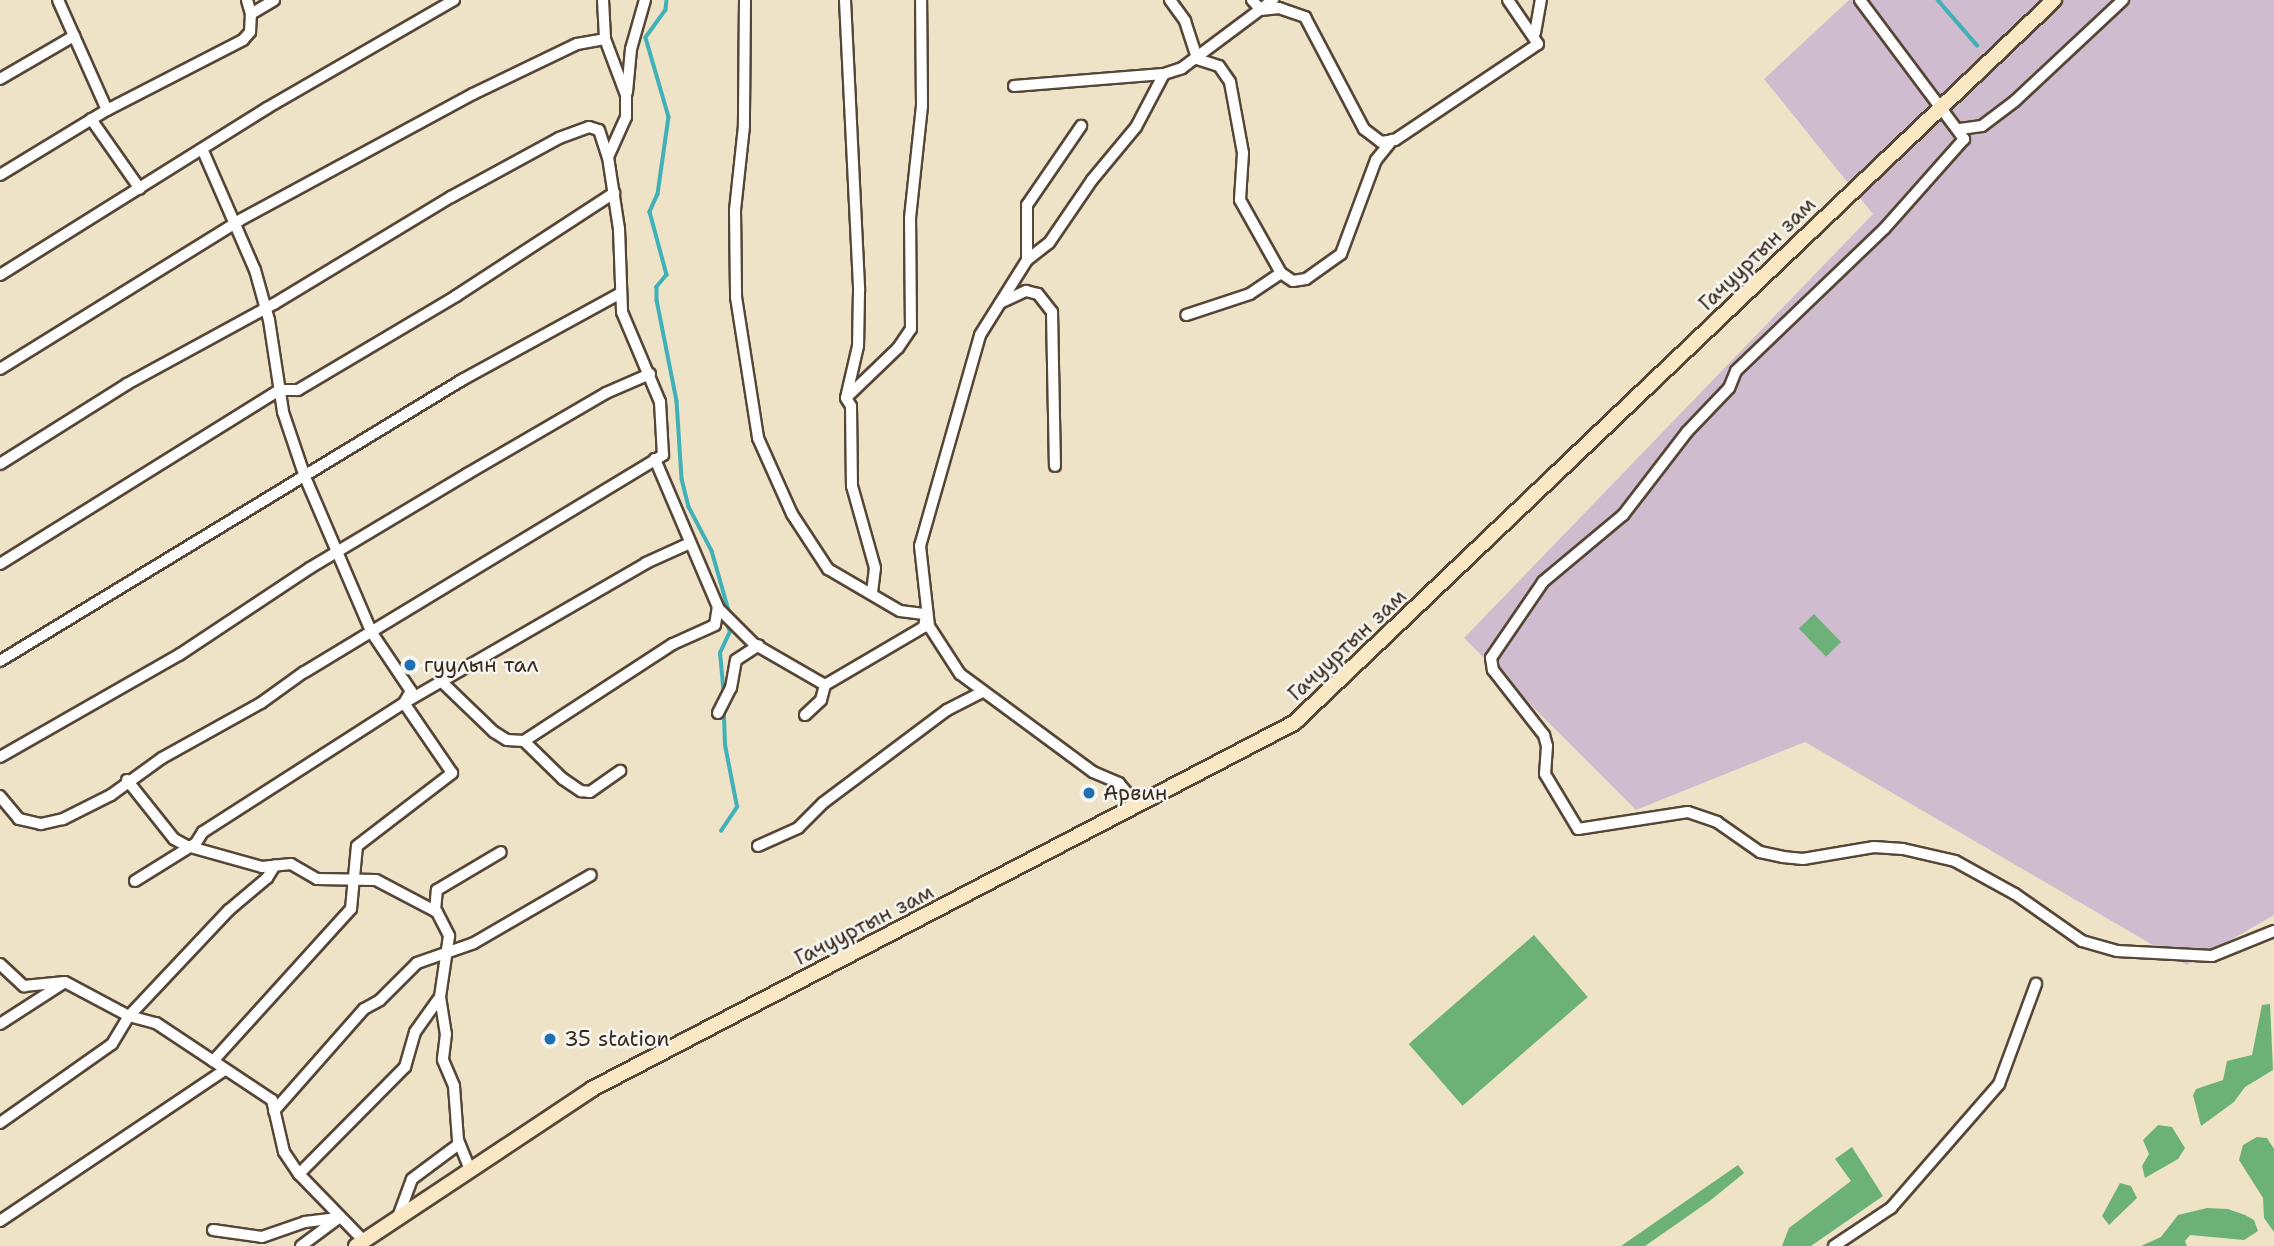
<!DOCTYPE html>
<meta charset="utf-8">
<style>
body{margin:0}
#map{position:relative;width:2274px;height:1246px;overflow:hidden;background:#eee3c7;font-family:"Shantell Sans",sans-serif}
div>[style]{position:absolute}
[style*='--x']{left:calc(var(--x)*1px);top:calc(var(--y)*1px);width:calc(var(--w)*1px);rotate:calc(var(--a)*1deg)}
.industrial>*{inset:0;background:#cfbdcf}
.forest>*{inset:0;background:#6cb278;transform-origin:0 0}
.stream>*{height:3.5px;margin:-1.75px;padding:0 1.75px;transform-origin:1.75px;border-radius:1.75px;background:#41b1b9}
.roads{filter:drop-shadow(2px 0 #564637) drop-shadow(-2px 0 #564637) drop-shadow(0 2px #564637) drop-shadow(0 -2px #564637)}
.minor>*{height:10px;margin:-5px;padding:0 5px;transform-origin:5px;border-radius:5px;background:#fff}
.secondary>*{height:14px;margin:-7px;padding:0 7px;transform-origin:7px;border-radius:7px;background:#fae7c3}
.dots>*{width:19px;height:19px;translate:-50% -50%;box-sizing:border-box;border:4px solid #f6f6f2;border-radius:50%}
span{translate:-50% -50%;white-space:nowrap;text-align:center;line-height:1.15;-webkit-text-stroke:5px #f6f6f2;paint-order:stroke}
.street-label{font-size:21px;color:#3b2a1e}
.poi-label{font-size:21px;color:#3b2a1e}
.left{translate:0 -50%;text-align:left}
</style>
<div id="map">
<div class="industrial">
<div style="clip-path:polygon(1849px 0,2274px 0,2274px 915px,2187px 965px,1805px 742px,1636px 810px,1464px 638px,1873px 214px,1764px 79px)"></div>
</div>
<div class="forest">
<div style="left:1814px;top:614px;width:39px;height:21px;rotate:46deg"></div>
<div style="left:1534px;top:935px;width:82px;height:166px;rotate:49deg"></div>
<div style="clip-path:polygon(2270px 1004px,2273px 1070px,2245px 1087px,2234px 1102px,2201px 1126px,2193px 1095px,2196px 1089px,2223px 1080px,2227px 1061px,2252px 1055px,2262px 1005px)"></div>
<div style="clip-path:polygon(2158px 1125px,2172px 1127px,2185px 1148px,2178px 1159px,2145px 1178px,2142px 1166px,2149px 1154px,2143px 1140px)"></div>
<div style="clip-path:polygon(2257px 1137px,2267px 1138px,2274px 1149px,2274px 1232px,2264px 1218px,2263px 1198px,2239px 1160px,2243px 1145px)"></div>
<div style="clip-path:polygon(1852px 1147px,1883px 1196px,1811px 1246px,1782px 1246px,1789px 1228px,1851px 1181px,1835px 1159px)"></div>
<div style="clip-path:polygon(1738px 1165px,1744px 1173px,1711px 1200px,1645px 1246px,1621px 1246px)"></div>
<div style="clip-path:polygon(2120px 1183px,2131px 1186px,2137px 1198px,2109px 1225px,2102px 1216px)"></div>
<div style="clip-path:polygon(2207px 1208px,2228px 1209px,2245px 1215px,2254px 1220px,2258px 1231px,2244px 1240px,2190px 1235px,2185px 1241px,2187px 1246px,2141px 1246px,2161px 1237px,2178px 1215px)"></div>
</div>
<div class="stream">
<div style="--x:667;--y:0;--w:10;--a:96"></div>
<div style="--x:666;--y:10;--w:34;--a:126"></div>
<div style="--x:646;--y:38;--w:82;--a:73.8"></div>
<div style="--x:669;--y:117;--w:78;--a:98.1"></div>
<div style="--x:658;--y:194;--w:20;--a:114"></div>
<div style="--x:650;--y:212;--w:65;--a:74.9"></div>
<div style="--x:667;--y:275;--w:16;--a:130"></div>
<div style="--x:657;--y:287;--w:13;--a:90"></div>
<div style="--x:657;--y:300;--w:103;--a:78.8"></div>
<div style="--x:677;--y:401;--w:78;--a:86.3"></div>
<div style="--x:682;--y:479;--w:29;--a:76"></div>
<div style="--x:689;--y:507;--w:50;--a:62.4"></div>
<div style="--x:712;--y:551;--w:66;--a:74.1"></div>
<div style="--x:1938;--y:0;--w:60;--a:49.1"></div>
<div style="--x:724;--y:696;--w:43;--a:-95.3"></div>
<div style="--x:720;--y:653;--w:23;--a:-65"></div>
<div style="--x:730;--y:632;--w:14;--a:-111"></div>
<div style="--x:721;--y:831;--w:29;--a:-56"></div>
<div style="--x:737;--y:807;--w:63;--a:-101"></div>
<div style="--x:725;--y:745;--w:38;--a:-92"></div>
</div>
<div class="roads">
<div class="minor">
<div style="--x:247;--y:0;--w:15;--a:74"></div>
<div style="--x:251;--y:14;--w:27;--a:-31"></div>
<div style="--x:603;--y:0;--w:39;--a:87"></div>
<div style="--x:605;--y:39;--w:60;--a:69.4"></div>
<div style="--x:626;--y:95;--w:22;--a:90"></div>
<div style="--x:626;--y:117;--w:44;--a:114.2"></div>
<div style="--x:745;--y:0;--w:126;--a:90.5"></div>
<div style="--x:744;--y:126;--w:84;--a:96.1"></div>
<div style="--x:735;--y:210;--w:87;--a:89.3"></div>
<div style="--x:736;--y:297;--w:143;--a:81.1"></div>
<div style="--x:758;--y:438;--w:83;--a:65.9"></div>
<div style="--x:792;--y:514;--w:66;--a:56.8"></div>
<div style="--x:828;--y:569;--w:83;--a:30.3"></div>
<div style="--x:900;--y:611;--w:26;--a:7"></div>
<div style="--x:845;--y:0;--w:291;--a:87.2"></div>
<div style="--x:859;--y:291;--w:55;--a:91"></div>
<div style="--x:858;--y:346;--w:53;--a:103"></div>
<div style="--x:846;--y:398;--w:9;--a:58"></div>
<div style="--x:851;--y:406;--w:80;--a:89.3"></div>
<div style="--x:852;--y:486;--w:85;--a:74.3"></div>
<div style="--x:875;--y:568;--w:25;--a:97"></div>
<div style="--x:1170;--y:0;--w:26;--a:54"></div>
<div style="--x:1185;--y:21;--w:40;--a:72"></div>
<div style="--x:1197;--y:59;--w:23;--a:18"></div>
<div style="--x:1219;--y:66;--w:19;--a:55"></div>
<div style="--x:1230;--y:82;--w:72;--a:79.6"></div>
<div style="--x:1243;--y:153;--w:47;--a:93.7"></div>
<div style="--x:1240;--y:200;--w:84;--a:60.7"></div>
<div style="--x:1281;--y:273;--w:37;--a:146"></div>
<div style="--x:1250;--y:294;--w:67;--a:161.8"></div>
<div style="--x:1252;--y:0;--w:13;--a:48"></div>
<div style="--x:1860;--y:0;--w:174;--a:53.2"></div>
<div style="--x:1964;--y:139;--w:120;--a:131.6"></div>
<div style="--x:1884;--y:229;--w:205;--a:136.2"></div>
<div style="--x:1736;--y:371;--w:18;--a:112"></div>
<div style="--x:1729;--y:388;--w:61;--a:133.7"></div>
<div style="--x:1687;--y:432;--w:105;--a:127.6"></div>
<div style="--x:1623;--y:515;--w:104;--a:140.1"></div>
<div style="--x:1543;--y:582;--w:92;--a:124.4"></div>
<div style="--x:1491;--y:658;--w:12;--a:81"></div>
<div style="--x:1493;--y:670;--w:83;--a:51.9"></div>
<div style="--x:1544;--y:735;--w:11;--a:75"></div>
<div style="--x:1547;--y:746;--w:28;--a:94"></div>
<div style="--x:1545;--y:774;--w:64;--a:59"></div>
<div style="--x:1578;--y:829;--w:111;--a:-8.8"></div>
<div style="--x:1688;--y:812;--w:31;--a:19"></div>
<div style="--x:1717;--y:822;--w:52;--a:34.9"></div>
<div style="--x:1760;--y:852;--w:24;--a:12"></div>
<div style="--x:1783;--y:857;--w:20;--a:6"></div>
<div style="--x:1803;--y:859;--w:72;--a:-9.6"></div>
<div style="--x:1874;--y:847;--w:29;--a:4"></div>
<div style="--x:1903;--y:849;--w:53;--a:13"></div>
<div style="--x:1955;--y:861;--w:68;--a:28.8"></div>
<div style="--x:2015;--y:894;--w:82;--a:35"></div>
<div style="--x:2082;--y:941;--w:36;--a:16"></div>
<div style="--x:2117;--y:951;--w:95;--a:3"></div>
<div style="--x:2212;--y:956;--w:67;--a:-22"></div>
<div style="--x:1261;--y:10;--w:18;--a:-6"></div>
<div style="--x:1279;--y:8;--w:28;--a:19"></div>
<div style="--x:1305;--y:17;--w:127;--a:62.2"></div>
<div style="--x:1364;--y:129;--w:21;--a:37"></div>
<div style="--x:1381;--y:142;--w:14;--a:-8"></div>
<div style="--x:1395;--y:140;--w:172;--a:-33.9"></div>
<div style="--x:1538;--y:44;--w:53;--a:-124.3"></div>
<div style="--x:1535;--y:33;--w:34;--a:-80"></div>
<div style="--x:0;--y:79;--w:86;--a:-30.2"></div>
<div style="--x:1014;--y:86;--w:150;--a:-4.6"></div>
<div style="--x:1164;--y:74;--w:19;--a:-18"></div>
<div style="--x:1182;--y:68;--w:114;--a:-36.8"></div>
<div style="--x:627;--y:92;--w:43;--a:-84.7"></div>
<div style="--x:631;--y:49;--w:51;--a:-74.1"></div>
<div style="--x:107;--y:110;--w:153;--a:-27.2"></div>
<div style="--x:243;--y:40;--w:11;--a:-49"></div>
<div style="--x:250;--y:32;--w:18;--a:-87"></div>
<div style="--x:91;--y:119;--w:85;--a:55"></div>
<div style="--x:1960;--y:129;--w:22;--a:-8"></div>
<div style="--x:1982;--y:126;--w:41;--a:-37.1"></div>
<div style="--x:2015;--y:101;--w:148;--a:-43.1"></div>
<div style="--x:203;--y:151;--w:130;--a:66.4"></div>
<div style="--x:255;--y:270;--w:52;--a:74.4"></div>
<div style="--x:269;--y:320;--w:93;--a:81.3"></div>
<div style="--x:283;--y:412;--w:69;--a:71.3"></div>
<div style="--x:305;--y:477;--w:170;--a:66.8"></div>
<div style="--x:372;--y:633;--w:70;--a:56.1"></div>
<div style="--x:411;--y:691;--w:14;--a:120"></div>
<div style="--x:0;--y:175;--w:125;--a:-31.3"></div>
<div style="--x:107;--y:110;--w:120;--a:-114"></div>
<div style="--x:1027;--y:260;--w:55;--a:-90"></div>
<div style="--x:1027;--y:205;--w:96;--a:-55.6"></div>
<div style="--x:1281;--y:273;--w:14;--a:34"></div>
<div style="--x:1293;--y:281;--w:13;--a:-9"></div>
<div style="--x:1306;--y:279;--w:43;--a:-35.5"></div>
<div style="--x:1341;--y:254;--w:100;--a:-69.6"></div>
<div style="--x:1376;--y:160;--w:26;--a:-51"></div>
<div style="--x:0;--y:275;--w:315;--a:-32"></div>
<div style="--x:267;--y:108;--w:216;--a:-30"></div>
<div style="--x:1000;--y:303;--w:29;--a:-25"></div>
<div style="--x:1026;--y:291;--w:12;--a:14"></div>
<div style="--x:1038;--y:294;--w:23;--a:52"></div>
<div style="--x:1052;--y:312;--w:154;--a:88.9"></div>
<div style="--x:0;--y:369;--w:282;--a:-31.8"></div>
<div style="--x:240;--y:220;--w:265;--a:-28.4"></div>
<div style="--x:473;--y:94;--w:115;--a:-25.7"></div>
<div style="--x:577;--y:44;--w:28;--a:-10"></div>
<div style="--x:847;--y:397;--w:71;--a:-43.9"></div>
<div style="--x:898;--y:348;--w:23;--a:-56"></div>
<div style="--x:911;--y:329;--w:111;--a:-90.5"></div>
<div style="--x:910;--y:218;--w:113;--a:-83.9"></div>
<div style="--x:922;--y:106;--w:106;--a:-90.5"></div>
<div style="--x:0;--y:464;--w:150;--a:-32.2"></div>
<div style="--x:127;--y:384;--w:167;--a:-28.6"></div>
<div style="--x:274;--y:304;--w:207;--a:-31.2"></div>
<div style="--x:451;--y:197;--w:123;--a:-28.6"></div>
<div style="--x:559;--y:138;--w:32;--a:-20"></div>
<div style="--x:589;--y:127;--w:10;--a:17"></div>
<div style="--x:599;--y:130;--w:28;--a:72"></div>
<div style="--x:608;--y:157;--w:73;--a:81.3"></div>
<div style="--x:619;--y:229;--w:83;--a:87.9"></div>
<div style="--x:622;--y:312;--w:98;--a:67.1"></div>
<div style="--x:660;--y:402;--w:53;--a:86.8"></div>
<div style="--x:663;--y:455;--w:419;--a:148.8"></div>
<div style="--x:304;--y:672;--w:53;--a:144.2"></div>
<div style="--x:261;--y:703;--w:113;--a:150.9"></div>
<div style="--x:162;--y:758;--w:63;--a:144"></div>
<div style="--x:111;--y:795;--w:54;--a:153.4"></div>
<div style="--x:63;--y:819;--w:23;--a:167"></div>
<div style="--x:41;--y:824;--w:23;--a:-167"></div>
<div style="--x:19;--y:819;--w:30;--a:-130"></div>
<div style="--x:0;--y:564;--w:330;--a:-31.9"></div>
<div style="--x:280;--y:390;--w:18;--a:0"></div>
<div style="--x:298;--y:390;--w:184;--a:-30.7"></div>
<div style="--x:456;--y:296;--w:189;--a:-33.1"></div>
<div style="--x:718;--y:608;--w:51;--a:45"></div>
<div style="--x:754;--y:644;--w:82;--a:30"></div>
<div style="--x:825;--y:685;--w:115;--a:-30.4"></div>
<div style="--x:924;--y:627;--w:11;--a:-80"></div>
<div style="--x:0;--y:661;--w:541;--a:-31.31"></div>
<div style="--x:462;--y:380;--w:179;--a:-28.7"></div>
<div style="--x:443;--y:683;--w:71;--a:43.9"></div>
<div style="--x:494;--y:732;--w:15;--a:32"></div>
<div style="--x:507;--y:740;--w:17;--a:3"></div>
<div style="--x:524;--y:741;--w:178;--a:-33.1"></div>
<div style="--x:673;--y:644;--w:46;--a:-24.3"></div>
<div style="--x:715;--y:625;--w:18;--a:-81"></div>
<div style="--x:718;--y:607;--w:161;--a:-113.1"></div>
<div style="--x:718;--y:713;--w:28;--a:-63"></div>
<div style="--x:731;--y:688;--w:28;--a:-80"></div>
<div style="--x:736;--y:660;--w:27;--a:-33"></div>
<div style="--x:805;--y:715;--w:22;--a:-43"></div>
<div style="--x:821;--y:700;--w:16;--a:-75"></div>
<div style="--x:524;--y:741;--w:54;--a:44.3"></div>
<div style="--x:563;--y:779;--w:22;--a:34"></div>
<div style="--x:581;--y:791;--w:9;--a:6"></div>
<div style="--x:590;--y:792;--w:37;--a:-35"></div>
<div style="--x:0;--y:757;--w:206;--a:-29.7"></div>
<div style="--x:179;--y:655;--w:157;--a:-33.6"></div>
<div style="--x:310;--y:568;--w:183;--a:-30.9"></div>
<div style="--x:467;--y:474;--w:161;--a:-30.2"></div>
<div style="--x:606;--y:393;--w:48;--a:-23.4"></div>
<div style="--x:127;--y:780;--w:75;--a:51.5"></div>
<div style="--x:174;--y:839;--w:15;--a:28"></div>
<div style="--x:187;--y:846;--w:78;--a:15.6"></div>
<div style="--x:262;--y:867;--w:29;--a:-6"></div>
<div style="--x:291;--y:864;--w:30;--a:30"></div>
<div style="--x:317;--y:879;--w:59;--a:1"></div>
<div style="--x:376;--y:880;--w:69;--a:27.7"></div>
<div style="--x:437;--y:912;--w:27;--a:63"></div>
<div style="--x:449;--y:936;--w:62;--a:98.4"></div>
<div style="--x:440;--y:997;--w:37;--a:81"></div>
<div style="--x:446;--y:1034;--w:26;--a:97"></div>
<div style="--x:443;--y:1060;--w:28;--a:67"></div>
<div style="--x:454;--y:1086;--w:54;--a:85.8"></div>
<div style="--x:458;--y:1140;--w:31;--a:68"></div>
<div style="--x:1138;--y:806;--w:30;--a:-130"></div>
<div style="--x:1119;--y:783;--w:28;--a:-157"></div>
<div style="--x:1093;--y:772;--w:165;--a:-143.6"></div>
<div style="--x:960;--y:674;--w:57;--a:-122.9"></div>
<div style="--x:929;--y:626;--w:81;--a:-96.4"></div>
<div style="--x:920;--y:546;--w:219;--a:-74.1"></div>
<div style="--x:980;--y:335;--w:89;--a:-57.9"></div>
<div style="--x:1027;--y:260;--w:28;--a:-38"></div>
<div style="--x:1049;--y:243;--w:76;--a:-55.7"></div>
<div style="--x:1092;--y:180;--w:69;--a:-50.3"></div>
<div style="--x:1136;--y:127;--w:60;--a:-62.2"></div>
<div style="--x:758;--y:846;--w:44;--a:-24.2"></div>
<div style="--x:798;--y:828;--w:35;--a:-45"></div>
<div style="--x:823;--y:803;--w:155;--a:-36.9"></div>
<div style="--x:947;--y:710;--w:39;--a:-27"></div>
<div style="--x:135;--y:881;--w:72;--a:-31.9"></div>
<div style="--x:196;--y:843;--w:13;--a:-58"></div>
<div style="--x:203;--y:832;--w:239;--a:-32.7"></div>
<div style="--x:404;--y:703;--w:280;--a:-30"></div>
<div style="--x:646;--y:563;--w:48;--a:-24.4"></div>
<div style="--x:435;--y:911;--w:21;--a:-85"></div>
<div style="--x:437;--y:890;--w:74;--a:-30.7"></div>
<div style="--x:0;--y:964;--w:33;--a:43"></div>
<div style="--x:24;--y:986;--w:41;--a:-5.6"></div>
<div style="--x:65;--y:982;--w:72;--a:28"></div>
<div style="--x:129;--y:1016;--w:28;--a:15"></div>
<div style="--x:156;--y:1023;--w:139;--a:33.6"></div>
<div style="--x:272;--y:1100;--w:53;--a:77"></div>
<div style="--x:284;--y:1152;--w:27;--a:56"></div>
<div style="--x:299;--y:1174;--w:93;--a:45.9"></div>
<div style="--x:0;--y:1024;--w:74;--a:-32.8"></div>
<div style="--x:213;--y:1061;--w:205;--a:-47.8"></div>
<div style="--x:351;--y:909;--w:63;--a:-84.6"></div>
<div style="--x:357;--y:846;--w:120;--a:-37.5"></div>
<div style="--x:452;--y:773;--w:85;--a:-124.4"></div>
<div style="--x:274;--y:1111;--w:136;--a:-48.6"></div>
<div style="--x:364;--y:1009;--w:18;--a:-29"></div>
<div style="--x:380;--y:1000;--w:52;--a:-45"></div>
<div style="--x:417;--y:963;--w:60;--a:-19.3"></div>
<div style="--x:474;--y:943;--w:135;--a:-30.2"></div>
<div style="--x:0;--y:1123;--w:137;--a:-35.2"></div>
<div style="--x:112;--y:1044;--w:33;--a:-59"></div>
<div style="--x:129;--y:1016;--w:146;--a:-46.7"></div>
<div style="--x:229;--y:910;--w:50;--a:-40.1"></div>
<div style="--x:267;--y:878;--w:15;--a:-58"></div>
<div style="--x:299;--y:1174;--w:151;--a:-45.3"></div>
<div style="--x:405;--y:1067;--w:36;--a:-74"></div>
<div style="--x:415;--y:1032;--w:43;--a:-54.5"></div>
<div style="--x:398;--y:1217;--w:40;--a:-69.8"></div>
<div style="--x:412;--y:1179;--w:59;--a:-36.7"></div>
<div style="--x:0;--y:1221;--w:271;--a:-33.9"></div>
<div style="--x:213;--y:1230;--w:49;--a:8.1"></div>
<div style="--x:262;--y:1237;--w:46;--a:-19.2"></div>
<div style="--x:305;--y:1222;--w:35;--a:-7"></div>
<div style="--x:301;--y:1246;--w:44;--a:-36.6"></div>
<div style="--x:1834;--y:1246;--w:69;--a:-33.7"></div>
<div style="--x:1891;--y:1208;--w:164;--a:-48.9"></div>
<div style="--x:1999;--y:1084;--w:107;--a:-69.7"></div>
</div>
<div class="secondary">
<div style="--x:356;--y:1246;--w:283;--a:-33.6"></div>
<div style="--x:592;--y:1089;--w:792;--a:-27.54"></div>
<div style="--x:1294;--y:723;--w:1049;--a:-43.57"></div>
</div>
</div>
<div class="dots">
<div style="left:410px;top:665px;background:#1f6fb2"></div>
<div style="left:1089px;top:793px;background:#1f6fb2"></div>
<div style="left:550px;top:1039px;background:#1f6fb2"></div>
</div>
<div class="street-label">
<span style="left:1757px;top:254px;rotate:-44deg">Гачууртын зам</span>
<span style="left:1347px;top:645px;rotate:-43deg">Гачууртын зам</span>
<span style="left:864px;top:925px;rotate:-27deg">Гачууртын зам</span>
</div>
<div class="poi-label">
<span class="left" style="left:424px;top:665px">гуулын тал</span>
<span class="left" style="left:1103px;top:793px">Арвин</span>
<span class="left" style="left:564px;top:1039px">35 station</span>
</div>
</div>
